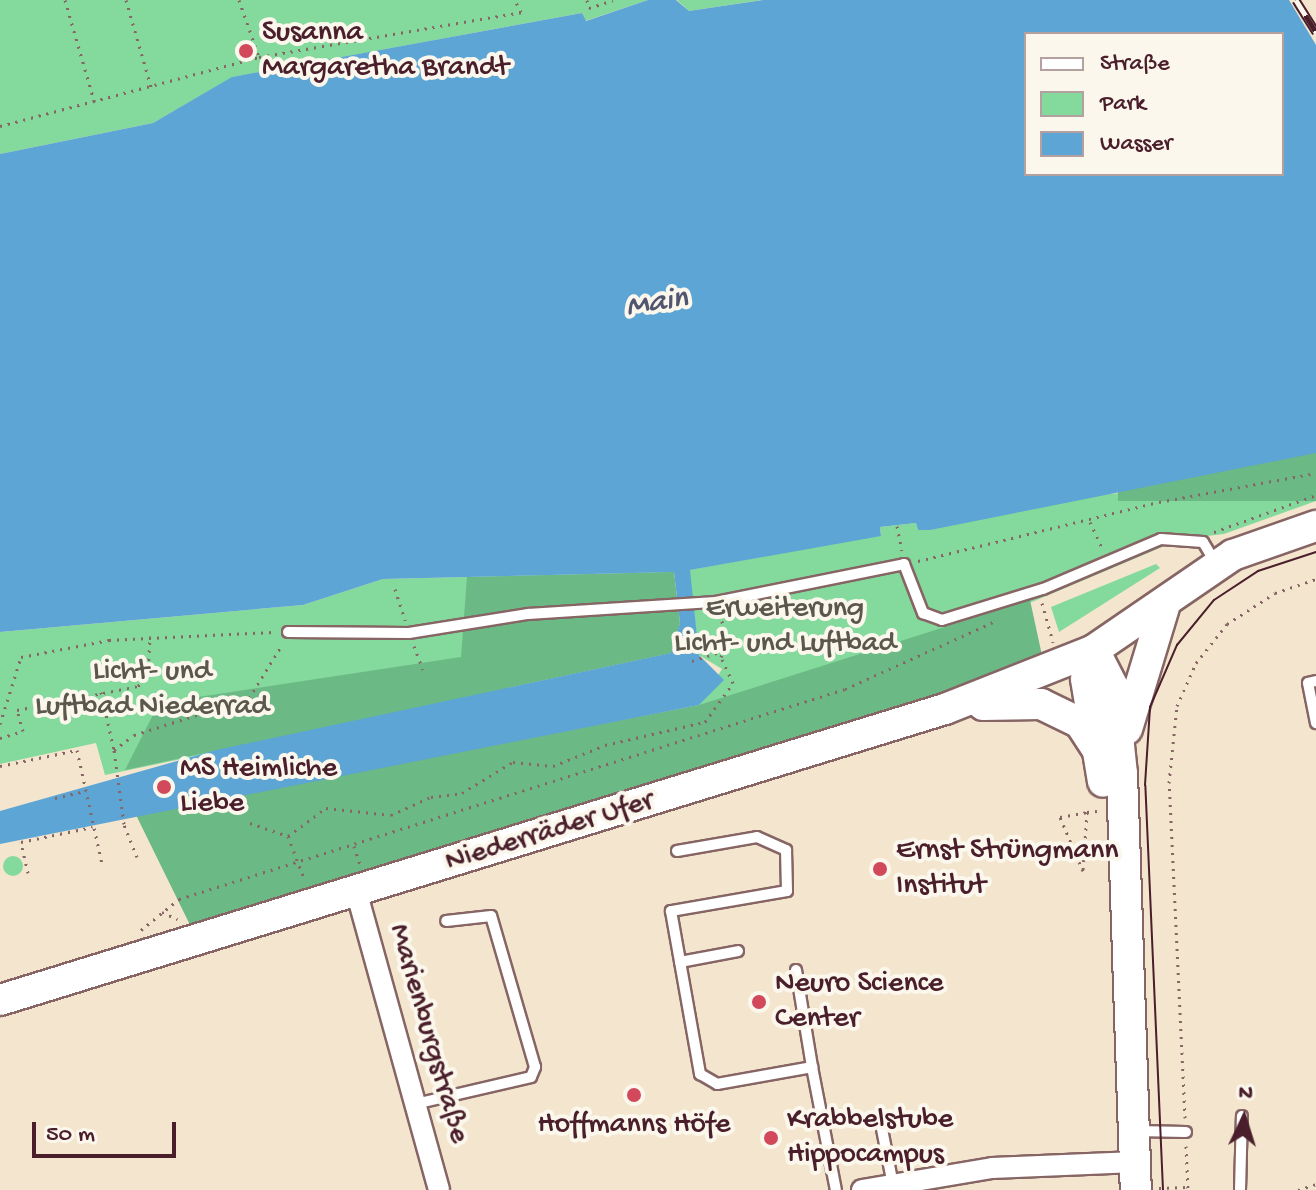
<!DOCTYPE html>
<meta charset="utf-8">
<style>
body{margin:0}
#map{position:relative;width:1316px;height:1190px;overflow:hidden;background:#f4e6ce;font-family:"Gochi Hand",sans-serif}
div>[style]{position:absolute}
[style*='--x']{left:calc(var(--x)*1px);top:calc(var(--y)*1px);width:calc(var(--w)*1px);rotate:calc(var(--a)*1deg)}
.green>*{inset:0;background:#84d99c}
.round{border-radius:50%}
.forest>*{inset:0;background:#6bb984;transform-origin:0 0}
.water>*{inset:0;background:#5da5d4}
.pier>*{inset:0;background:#f4e6ce}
.path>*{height:3px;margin-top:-1.5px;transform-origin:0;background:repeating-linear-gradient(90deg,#866564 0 2px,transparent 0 8px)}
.roads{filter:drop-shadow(2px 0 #866564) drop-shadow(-2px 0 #866564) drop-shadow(0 2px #866564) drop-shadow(0 -2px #866564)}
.service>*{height:10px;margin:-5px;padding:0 5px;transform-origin:5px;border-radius:5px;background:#fff}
.minor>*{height:20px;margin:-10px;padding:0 10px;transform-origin:10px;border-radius:10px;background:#fff}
.secondary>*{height:30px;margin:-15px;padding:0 15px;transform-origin:15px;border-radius:15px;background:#fff}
.tram>*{height:2px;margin:-1px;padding:0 1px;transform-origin:1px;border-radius:1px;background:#4a1f2b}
.rail>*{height:9px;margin-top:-4.5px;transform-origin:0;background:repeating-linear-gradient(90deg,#fbf7ec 0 18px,#4a1f2b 0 36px);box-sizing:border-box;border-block:2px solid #4a1f2b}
.dots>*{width:22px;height:22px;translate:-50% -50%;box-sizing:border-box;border:4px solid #fbf7ec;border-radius:50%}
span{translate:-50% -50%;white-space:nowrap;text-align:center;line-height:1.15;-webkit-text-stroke:8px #fbf7ec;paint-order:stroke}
.poi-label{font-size:30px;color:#4a1f2b}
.left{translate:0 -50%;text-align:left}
.park-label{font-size:30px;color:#5b574d}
.street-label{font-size:30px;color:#4a1f2b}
.water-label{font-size:32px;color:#52556f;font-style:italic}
.legend{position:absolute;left:1024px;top:32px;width:260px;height:144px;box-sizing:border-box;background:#fbf7ec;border:2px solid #b4a19f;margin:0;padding:10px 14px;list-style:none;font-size:24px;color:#4a1f2b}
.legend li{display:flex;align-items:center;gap:16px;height:40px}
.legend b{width:40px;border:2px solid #b4a19f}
.north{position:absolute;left:1204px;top:1078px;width:80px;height:80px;-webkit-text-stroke:6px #fbf7ec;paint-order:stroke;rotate:4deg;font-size:22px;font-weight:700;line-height:32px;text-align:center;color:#4a1f2b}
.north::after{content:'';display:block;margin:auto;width:28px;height:36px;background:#4a1f2b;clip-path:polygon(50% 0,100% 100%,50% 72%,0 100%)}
.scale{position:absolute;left:32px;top:1122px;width:144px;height:36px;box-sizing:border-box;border:4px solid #4a1f2b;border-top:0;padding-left:10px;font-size:24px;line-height:28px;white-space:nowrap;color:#4a1f2b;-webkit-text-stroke:6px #fbf7ec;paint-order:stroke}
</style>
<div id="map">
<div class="green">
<div style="clip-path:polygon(0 0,648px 0,585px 21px,582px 13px,233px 77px,153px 123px,0 154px)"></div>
<div style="clip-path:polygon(677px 0,762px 0,689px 11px)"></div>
<div style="clip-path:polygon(1316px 453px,1316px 501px,1224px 534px,1181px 539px,838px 684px,136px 815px,699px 705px,722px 669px,699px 655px,689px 570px,881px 535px,880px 527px,916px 523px,918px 530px,1075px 497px,1156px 490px)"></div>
<div style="clip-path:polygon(1156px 564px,1160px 568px,1059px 632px,1051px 607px)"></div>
<div style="clip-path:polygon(674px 572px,501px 692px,105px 775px,96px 743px,0 764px,0 632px,303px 605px,383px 579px)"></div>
<div class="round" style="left:3px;top:856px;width:20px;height:20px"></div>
</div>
<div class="forest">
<div style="left:1316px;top:453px;width:48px;height:198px;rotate:90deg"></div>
<div style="clip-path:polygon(674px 572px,680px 623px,672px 653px,125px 770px,159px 703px,461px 657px,467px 577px)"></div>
<div style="clip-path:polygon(1030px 600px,1043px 660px,192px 929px,136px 815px,699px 705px)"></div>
</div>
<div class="water">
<div style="clip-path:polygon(evenodd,648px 0,676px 0,689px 11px,763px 0,1316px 0,1316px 453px,930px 530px,918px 530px,916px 523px,880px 527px,881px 536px,690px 570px,699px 655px,724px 680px,699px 705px,0 844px,0 811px,216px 750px,671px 653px,680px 623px,674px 572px,383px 579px,303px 605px,0 632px,0 154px,153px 123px,232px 77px,582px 13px,586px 21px,648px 0,1026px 34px,1282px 34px,1282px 174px,1026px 174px,1026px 34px)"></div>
</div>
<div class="pier">
<div style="clip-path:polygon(1289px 0,1316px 0,1316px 45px)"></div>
</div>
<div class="path">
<div style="--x:65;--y:0;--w:108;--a:73.9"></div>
<div style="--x:126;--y:0;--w:94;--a:73.9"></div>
<div style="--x:239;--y:0;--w:60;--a:70.7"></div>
<div style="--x:587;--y:0;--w:8;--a:76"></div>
<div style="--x:589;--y:8;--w:25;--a:-18"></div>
<div style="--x:0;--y:126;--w:268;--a:-14.9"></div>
<div style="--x:259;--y:57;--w:266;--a:-9.7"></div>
<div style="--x:521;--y:12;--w:13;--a:-117"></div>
<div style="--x:1090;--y:522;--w:29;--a:65"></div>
<div style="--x:897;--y:526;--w:25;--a:79"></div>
<div style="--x:1214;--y:532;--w:109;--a:-19.9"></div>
<div style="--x:918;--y:561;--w:248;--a:-13.8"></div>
<div style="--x:1159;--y:502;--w:160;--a:-10.5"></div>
<div style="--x:395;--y:589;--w:33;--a:72"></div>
<div style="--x:1042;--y:603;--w:41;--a:74.2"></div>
<div style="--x:414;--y:646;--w:25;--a:69"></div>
<div style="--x:692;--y:661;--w:32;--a:-18"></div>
<div style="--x:101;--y:692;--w:59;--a:77.4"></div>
<div style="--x:0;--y:724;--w:70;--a:-72.6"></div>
<div style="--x:21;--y:657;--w:90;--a:-10.9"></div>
<div style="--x:109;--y:640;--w:165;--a:-2.8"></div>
<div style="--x:0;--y:738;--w:24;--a:-17"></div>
<div style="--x:23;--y:731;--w:22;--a:-106"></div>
<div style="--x:17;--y:710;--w:123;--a:-11.2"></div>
<div style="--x:138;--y:686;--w:14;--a:-45"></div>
<div style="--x:148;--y:676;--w:40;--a:-87.1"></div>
<div style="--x:0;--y:766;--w:79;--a:-11.7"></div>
<div style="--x:77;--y:750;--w:117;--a:77.6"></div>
<div style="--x:55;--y:798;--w:32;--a:-13"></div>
<div style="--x:1087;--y:812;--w:59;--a:93.9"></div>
<div style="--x:1083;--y:871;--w:59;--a:-113.1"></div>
<div style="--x:1060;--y:817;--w:27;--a:-10"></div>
<div style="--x:1087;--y:812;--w:10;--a:-6"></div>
<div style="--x:250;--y:823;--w:40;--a:18.9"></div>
<div style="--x:288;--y:836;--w:47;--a:-36.4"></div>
<div style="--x:326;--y:808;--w:65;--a:6.1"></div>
<div style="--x:391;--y:815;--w:44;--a:-24.2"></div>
<div style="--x:431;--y:797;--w:31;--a:-7"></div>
<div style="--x:462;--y:793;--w:60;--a:-31.3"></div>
<div style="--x:513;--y:762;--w:40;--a:5.7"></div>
<div style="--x:553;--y:766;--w:56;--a:-22"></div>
<div style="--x:605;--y:745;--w:103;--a:-13"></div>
<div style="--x:705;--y:722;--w:48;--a:-54.3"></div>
<div style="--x:733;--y:683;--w:29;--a:-115"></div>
<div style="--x:721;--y:657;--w:20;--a:-70"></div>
<div style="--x:728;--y:638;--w:23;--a:-110"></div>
<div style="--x:288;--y:836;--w:48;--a:69.3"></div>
<div style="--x:354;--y:846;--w:20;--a:72"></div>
<div style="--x:137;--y:857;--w:35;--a:-112"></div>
<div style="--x:124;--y:824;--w:75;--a:-97.7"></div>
<div style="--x:114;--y:750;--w:25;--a:-37"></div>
<div style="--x:134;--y:735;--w:121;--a:-17.8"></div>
<div style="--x:249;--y:698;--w:62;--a:-58.1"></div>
<div style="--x:28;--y:873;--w:32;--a:-103"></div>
<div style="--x:21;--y:842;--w:73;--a:-11.9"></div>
<div style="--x:162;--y:912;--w:17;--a:25"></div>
<div style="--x:141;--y:930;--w:49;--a:-39.2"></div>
<div style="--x:179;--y:899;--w:698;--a:-17.5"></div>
<div style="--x:845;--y:689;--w:168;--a:-24.3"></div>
<div style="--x:1185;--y:1118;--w:335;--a:-92.7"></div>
<div style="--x:1169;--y:783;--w:77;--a:-84.1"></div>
<div style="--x:1177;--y:706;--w:47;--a:-66.2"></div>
<div style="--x:1196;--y:663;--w:50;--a:-51.5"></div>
<div style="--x:1227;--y:624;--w:57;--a:-32.9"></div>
<div style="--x:1275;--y:593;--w:43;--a:-18.9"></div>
<div style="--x:1186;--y:1146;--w:44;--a:87.4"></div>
<div style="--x:1159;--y:1188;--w:28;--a:-2"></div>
<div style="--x:1298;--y:1190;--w:19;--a:-18"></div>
</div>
<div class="roads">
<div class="service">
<div style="--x:288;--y:632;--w:121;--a:0.5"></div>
<div style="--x:409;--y:633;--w:121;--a:-9.1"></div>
<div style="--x:528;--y:614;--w:188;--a:-3.7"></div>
<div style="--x:716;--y:602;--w:192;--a:-11.4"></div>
<div style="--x:904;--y:564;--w:53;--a:68.8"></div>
<div style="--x:923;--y:613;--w:20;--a:20"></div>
<div style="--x:942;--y:620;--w:106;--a:-17.1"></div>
<div style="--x:1043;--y:589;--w:128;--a:-23"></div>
<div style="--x:1161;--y:539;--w:42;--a:4.1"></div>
<div style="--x:1203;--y:542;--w:23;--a:59"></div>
<div style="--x:1316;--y:681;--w:8;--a:166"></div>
<div style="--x:1308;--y:683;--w:41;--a:78.7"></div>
<div style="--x:677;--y:851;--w:81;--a:-9.9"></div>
<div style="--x:757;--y:837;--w:32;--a:24"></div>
<div style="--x:786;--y:850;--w:41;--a:88.6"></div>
<div style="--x:787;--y:891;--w:118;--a:170.2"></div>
<div style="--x:671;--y:911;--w:166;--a:79.9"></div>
<div style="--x:700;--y:1074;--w:20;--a:30"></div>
<div style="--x:717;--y:1084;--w:97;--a:-10.1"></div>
<div style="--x:812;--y:1067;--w:125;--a:79"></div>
<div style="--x:680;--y:962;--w:59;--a:-10.7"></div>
<div style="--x:796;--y:970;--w:98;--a:80.6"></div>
<div style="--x:415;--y:1104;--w:119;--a:-13.1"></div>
<div style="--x:531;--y:1077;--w:11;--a:-68"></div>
<div style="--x:535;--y:1067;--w:157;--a:-106.2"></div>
<div style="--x:491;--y:916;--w:45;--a:173.7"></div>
<div style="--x:882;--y:1129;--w:57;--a:78.9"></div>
<div style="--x:1136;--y:1131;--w:50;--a:1.1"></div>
<div style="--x:1240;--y:1190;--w:74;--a:-88.5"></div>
</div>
<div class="minor">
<div style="--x:357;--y:894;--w:307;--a:74.5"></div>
<div style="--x:862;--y:1190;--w:132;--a:-9.6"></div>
<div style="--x:992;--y:1168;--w:144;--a:-2.4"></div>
</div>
<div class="secondary">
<div style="--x:1094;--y:650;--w:42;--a:62.8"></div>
<div style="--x:1113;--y:687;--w:87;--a:84.1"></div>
<div style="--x:1122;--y:774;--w:416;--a:88.1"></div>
<div style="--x:1094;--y:650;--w:30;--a:105"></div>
<div style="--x:1086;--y:679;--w:104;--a:80.6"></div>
<div style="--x:983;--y:705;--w:58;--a:-1"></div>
<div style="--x:1041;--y:704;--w:43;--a:26"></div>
<div style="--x:1080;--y:723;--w:30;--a:57"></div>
<div style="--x:1127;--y:729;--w:127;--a:-73.1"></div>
<div style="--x:0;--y:1000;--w:989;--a:-17.12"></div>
<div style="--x:945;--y:709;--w:160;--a:-21.6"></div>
<div style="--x:1094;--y:650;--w:168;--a:-34.4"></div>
<div style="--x:1233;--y:555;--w:88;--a:-19.3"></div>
</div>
</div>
<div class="tram">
<div style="--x:1163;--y:1190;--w:405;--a:-92.5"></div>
<div style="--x:1145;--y:785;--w:78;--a:-86.3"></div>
<div style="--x:1150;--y:707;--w:68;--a:-66.5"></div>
<div style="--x:1177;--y:645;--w:58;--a:-50.6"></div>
<div style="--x:1214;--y:600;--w:53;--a:-33.4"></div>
<div style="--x:1258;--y:571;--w:61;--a:-18.1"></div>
</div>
<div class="rail">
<div style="--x:1296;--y:0;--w:38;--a:58"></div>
</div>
<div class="dots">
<div style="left:246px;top:51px;background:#d1495b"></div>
<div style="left:164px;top:787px;background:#d1495b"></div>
<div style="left:880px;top:869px;background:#d1495b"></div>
<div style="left:759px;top:1002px;background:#d1495b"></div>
<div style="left:634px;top:1095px;background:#d1495b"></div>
<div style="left:771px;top:1138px;background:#d1495b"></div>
</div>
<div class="poi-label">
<span class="left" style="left:262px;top:51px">Susanna<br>Margaretha Brandt</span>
<span class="left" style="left:180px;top:787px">MS Heimliche<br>Liebe</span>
<span class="left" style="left:896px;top:869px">Ernst Strüngmann<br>Institut</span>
<span class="left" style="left:775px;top:1002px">Neuro Science<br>Center</span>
<span class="left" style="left:787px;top:1138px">Krabbelstube<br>Hippocampus</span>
<span style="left:634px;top:1126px">Hoffmanns Höfe</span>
</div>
<div class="park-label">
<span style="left:785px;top:627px">Erweiterung<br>Licht- und Luftbad</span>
<span style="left:152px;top:690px">Licht- und<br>Luftbad Niederrad</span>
</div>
<div class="street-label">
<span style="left:550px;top:833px;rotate:-17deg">Niederräder Ufer</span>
<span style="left:427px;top:1034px;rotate:74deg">Marienburgstraße</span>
</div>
<div class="water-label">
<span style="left:657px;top:304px;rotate:-9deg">Main</span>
</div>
<ul class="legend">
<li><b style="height:10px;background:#fff"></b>Straße</li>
<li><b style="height:22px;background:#84d99c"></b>Park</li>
<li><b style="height:22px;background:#5da5d4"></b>Wasser</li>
</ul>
<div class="north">N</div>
<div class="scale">50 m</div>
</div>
